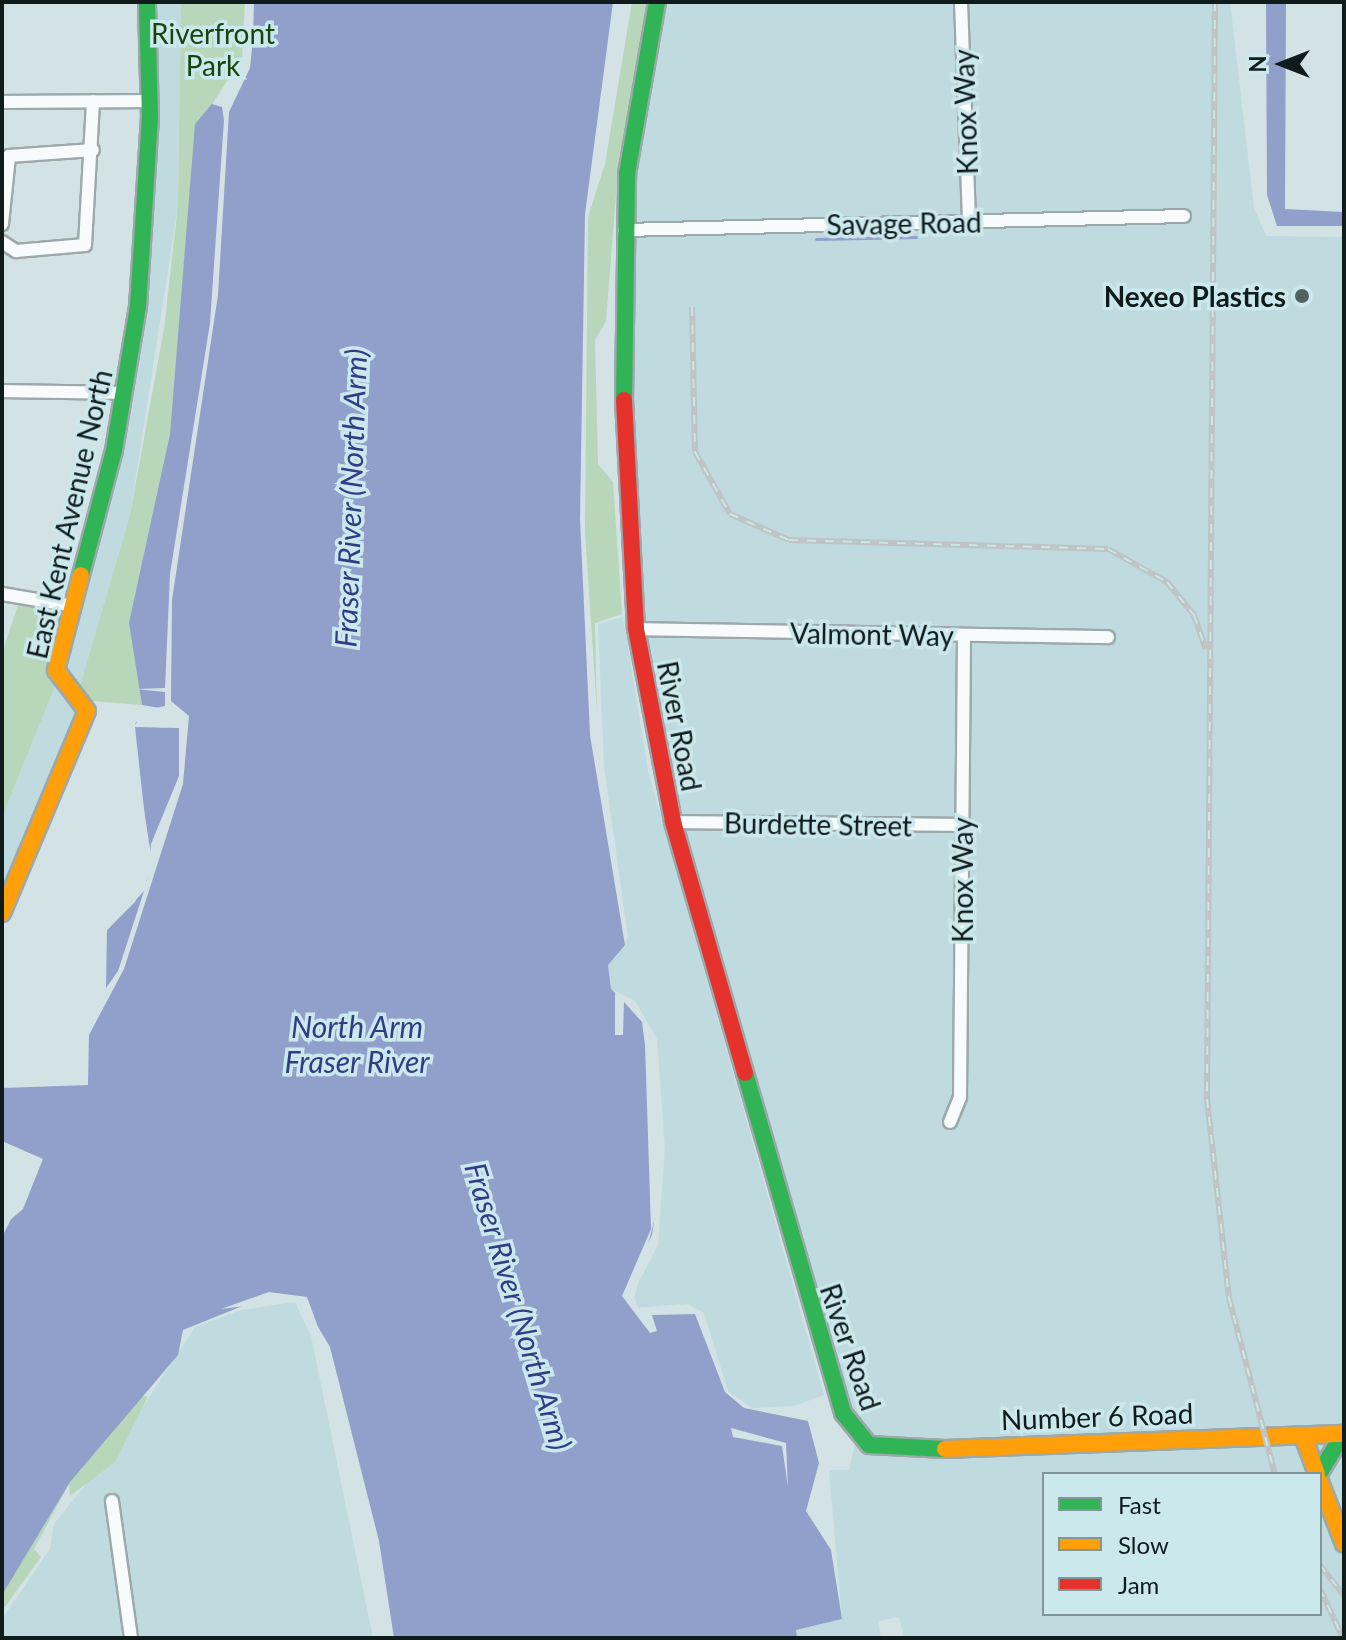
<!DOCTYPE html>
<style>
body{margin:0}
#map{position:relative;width:1346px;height:1640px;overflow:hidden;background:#d3e2e4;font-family:Lato,sans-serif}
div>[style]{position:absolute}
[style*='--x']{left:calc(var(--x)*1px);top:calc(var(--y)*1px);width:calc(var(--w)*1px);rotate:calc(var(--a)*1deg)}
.built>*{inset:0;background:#bfdbdf}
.green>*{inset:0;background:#b7d6ba}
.water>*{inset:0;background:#90a0ca}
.pier>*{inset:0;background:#d3e2e4}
.stream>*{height:3px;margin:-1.5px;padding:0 1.5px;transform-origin:1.5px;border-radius:1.5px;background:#90a0ca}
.roads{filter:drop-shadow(2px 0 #9da8aa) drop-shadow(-2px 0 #9da8aa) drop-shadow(0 2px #9da8aa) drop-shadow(0 -2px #9da8aa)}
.street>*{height:12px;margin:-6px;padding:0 6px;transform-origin:6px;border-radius:6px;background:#f8fbfb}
.fast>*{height:16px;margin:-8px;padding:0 8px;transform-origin:8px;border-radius:8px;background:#30b455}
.slow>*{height:16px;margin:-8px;padding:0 8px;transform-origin:8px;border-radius:8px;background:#ff9f0a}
.jam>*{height:16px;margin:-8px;padding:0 8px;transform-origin:8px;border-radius:8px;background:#e5322d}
.rail>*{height:6px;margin-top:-3px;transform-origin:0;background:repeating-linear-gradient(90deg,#cbe8ec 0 9px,#bfc3c3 0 18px);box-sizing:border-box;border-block:2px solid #bfc3c3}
.dots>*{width:22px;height:22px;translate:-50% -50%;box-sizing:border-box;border:4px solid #cbe8ec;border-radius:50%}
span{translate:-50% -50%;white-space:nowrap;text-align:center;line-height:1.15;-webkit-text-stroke:7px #cbe8ec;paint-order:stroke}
.park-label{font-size:28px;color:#17450d}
.street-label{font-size:28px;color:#101b1c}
.poi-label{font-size:28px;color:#101b1c;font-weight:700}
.right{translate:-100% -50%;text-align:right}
.water-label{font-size:30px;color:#303d86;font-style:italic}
.frame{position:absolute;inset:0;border:4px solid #101b1c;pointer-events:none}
.legend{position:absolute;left:1042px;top:1472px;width:280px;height:144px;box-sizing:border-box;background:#cbe8ec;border:2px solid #809699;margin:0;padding:10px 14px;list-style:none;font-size:24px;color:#101b1c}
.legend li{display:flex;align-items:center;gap:16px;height:40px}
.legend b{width:40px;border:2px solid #809699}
.north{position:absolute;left:1242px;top:24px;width:80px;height:80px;-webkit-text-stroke:6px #cbe8ec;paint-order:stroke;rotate:270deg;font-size:22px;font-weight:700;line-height:32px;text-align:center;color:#101b1c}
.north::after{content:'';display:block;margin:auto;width:28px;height:36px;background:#101b1c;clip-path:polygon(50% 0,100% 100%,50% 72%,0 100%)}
</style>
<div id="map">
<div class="built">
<div style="clip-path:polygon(153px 2px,181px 2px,178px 206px,130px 515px,80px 686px,62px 664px,121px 447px)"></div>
<div style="clip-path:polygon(evenodd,657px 2px,1230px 2px,1254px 208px,1266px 236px,1344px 237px,1344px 1638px,904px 1638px,899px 1617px,878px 1621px,881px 1638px,797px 1638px,796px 1630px,842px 1619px,829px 1470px,849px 1470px,857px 1436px,648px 709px,622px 274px,657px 2px,1044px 1474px,1320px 1474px,1320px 1614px,1044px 1614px,1044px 1474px)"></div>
<div style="clip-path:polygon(623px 617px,648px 771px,824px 1395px,794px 1406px,752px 1408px,728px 1391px,704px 1313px,688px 1304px,638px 1308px,633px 1293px,658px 1245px,665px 1148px,657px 1039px,635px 1001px,611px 989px,608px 965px,628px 937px,604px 766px,598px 624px)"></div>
<div style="clip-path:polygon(56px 684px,79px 713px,2px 895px,2px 817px)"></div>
<div style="clip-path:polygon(295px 1302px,311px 1336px,373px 1638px,2px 1638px,2px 1619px,50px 1549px,54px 1524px,96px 1472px,115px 1462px,118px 1445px,195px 1327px,241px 1310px)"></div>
</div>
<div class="green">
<div style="clip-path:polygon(evenodd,181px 2px,246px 2px,245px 42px,242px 68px,213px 103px,222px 107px,224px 151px,210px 323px,170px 574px,162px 708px,147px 705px,134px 651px,142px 705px,91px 701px,80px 686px,130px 515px,164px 329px,178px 206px,181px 2px,194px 143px,192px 248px,171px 447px,131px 636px,170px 434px,194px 143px)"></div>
<div style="clip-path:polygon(632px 2px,650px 2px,619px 157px,606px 321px,595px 340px,598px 464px,613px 482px,622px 614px,595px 623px,597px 712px,585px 532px,588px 217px,605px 164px)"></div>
<div style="clip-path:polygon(19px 602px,63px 615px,49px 674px,56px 684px,2px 817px,2px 653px)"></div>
<div style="clip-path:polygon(148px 1396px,115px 1462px,70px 1496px,69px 1484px,34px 1549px,41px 1557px,2px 1611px,2px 1550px,139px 1397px)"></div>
</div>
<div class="water">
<div style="clip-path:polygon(246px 2px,613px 2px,585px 214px,580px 519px,590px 735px,625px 945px,608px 965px,611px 989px,644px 1020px,658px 1194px,652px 1235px,630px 1282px,635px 1309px,666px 1306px,695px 1314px,725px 1392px,744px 1408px,808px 1421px,819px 1463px,806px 1511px,831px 1550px,842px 1619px,796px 1630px,797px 1638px,394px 1638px,379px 1541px,330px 1347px,302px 1300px,265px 1297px,183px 1330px,178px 1355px,70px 1482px,2px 1595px,2px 1237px,35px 1172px,29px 1157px,2px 1146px,2px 1082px,79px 1084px,85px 1038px,103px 992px,103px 934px,135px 902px,153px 868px,132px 732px,136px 722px,183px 726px,182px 712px,142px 705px,129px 623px,170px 434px,195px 124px,242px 68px)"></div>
<div style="clip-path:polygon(1266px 2px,1286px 2px,1285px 209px,1344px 212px,1344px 226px,1277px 226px,1267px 195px)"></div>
</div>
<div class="pier">
<div style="clip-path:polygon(evenodd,245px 2px,254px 2px,253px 39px,250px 68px,229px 112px,218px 295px,172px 600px,171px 701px,189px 716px,183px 784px,124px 969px,89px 1035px,88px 1085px,2px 1088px,2px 1078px,80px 1075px,81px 1037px,99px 991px,98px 936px,147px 880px,151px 844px,179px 776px,179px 728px,135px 727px,146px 827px,133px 791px,129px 731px,141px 718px,181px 724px,182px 716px,146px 710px,165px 706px,165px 692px,136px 689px,165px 688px,170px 574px,210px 323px,224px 120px,222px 107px,212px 104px,242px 58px,245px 2px,144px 891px,118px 971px,106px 988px,107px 930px,144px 891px)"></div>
<div style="clip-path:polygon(615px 993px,642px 1012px,649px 1029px,660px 1142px,661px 1194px,634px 1299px,638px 1308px,679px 1304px,698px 1314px,652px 1315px,657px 1331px,650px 1333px,622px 1296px,651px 1229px,645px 1045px,642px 1022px,624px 1002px,623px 1035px,615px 1035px)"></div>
<div style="clip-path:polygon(2px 1141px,43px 1159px,23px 1209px,10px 1220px,30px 1172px,26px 1160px,2px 1150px)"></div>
<div style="clip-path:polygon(269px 1292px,307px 1297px,322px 1338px,294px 1300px,221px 1309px)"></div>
<div style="clip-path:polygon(731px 1428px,786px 1443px,788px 1487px,782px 1446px,733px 1437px)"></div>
</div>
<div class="stream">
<div style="--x:816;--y:239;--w:100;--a:-1.1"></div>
</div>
<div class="roads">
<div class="street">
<div style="--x:961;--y:2;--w:220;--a:87.9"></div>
<div style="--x:2;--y:102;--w:148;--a:-0.4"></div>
<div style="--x:2;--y:224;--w:68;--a:-84.1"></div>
<div style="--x:9;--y:156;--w:84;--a:-4.1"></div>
<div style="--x:624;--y:230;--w:560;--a:-1.43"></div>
<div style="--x:2;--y:242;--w:17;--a:33"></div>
<div style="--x:16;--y:251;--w:69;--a:-5"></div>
<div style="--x:85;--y:245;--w:144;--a:-86.8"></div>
<div style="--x:2;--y:391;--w:123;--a:0.9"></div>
<div style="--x:2;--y:594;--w:73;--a:9.5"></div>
<div style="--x:636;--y:629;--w:472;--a:1"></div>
<div style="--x:673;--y:822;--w:289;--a:0.6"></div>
<div style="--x:950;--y:1122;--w:27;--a:-68"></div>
<div style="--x:960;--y:1097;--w:462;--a:-89.5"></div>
<div style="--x:112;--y:1501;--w:138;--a:82.1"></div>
</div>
<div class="fast">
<div style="--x:624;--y:400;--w:226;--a:-89.2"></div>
<div style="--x:627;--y:174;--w:175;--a:-80.1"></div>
<div style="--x:81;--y:575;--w:129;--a:-75.2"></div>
<div style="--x:114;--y:450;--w:145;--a:-80.5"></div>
<div style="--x:138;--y:307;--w:189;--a:-86.4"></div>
<div style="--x:150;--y:118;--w:116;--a:-91.5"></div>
<div style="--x:745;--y:1073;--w:354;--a:73.9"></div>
<div style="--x:843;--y:1413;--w:41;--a:50.9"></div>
<div style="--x:869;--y:1445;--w:76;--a:3"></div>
<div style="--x:1319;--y:1474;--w:47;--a:-59"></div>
</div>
<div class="slow">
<div style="--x:2;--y:913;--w:219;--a:-67.2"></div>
<div style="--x:87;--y:711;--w:51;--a:-127.1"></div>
<div style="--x:56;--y:670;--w:98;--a:-75.3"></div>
<div style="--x:1303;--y:1436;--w:40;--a:69.8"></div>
<div style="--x:945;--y:1449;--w:399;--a:-2.2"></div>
<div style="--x:1320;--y:1482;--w:66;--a:68.8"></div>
</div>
<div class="jam">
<div style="--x:624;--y:400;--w:229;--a:87"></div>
<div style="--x:636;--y:629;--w:197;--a:79.1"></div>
<div style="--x:673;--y:822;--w:261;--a:74"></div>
</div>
</div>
<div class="rail">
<div style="--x:1215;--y:2;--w:1097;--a:90.42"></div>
<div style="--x:1207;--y:1099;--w:200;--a:83.7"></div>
<div style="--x:1229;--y:1298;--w:182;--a:75.4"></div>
<div style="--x:692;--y:307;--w:145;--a:88.8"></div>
<div style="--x:695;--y:452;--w:71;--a:60.6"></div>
<div style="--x:730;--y:514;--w:64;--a:23.8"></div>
<div style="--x:789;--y:540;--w:319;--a:1.6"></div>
<div style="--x:1108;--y:549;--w:68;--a:29.2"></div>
<div style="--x:1167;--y:582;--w:43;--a:50.7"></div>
<div style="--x:1194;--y:615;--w:36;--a:71"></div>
<div style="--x:1320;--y:1565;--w:39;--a:52"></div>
<div style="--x:1320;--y:1589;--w:54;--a:64.9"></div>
</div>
<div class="dots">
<div style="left:1302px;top:296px;background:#546162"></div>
</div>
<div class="park-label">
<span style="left:213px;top:49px">Riverfront<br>Park</span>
</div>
<div class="street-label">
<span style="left:965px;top:112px;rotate:-92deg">Knox Way</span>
<span style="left:904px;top:223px;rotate:-1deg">Savage Road</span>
<span style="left:69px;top:514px;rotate:-77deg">East Kent Avenue North</span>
<span style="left:872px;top:634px;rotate:1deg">Valmont Way</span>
<span style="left:680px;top:726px;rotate:79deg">River Road</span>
<span style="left:818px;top:824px;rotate:1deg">Burdette Street</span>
<span style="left:962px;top:880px;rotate:-90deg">Knox Way</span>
<span style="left:851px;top:1347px;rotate:71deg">River Road</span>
<span style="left:1097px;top:1416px;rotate:-2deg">Number 6 Road</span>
</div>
<div class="poi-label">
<span class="right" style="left:1286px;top:296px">Nexeo Plastics</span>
</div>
<div class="water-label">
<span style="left:350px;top:498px;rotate:-88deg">Fraser River (North Arm)</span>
<span style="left:357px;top:1043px">North Arm<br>Fraser River</span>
<span style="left:519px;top:1306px;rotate:73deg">Fraser River (North Arm)</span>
</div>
<div class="frame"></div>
<ul class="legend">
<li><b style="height:10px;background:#30b455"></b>Fast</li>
<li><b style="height:10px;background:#ff9f0a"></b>Slow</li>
<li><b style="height:10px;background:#e5322d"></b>Jam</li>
</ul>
<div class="north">N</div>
</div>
